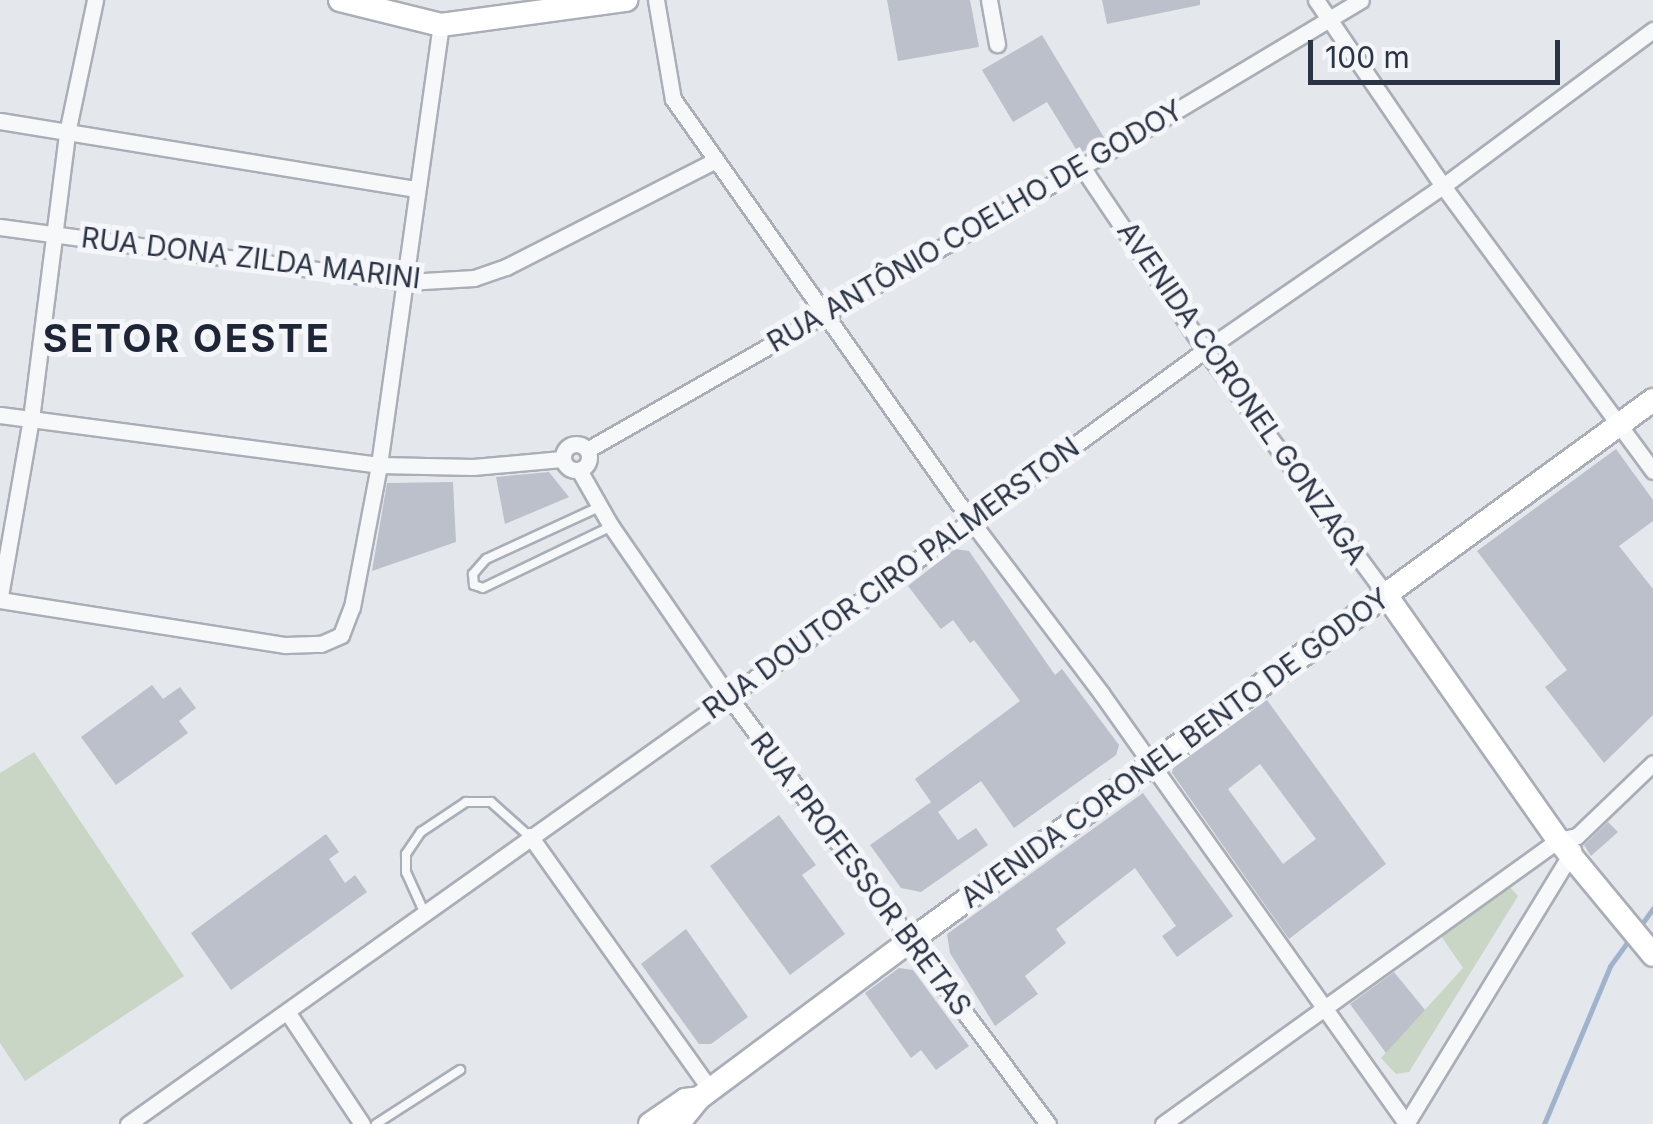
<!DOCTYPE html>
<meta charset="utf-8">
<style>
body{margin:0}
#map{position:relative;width:1653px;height:1124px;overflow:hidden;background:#e4e7ec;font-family:Inter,sans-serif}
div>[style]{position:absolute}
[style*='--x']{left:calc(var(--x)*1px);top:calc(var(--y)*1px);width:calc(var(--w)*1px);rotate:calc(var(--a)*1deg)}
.green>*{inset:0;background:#c9d6c5}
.stream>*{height:5px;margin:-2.5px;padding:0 2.5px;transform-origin:2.5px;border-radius:2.5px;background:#9fb4cc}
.building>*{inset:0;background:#bbc0ca}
.roads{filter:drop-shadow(2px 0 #a9aeb7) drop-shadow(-2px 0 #a9aeb7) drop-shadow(0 2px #a9aeb7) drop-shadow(0 -2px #a9aeb7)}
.lane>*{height:8px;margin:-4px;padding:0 4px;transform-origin:4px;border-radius:4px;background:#f7f8fa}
.street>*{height:15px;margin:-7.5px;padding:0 7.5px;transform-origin:7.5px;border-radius:7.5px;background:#f7f8fa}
.street>.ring{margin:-7.5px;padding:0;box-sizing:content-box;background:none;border:15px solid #f7f8fa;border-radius:50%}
.secondary>*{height:22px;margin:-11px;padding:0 11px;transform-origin:11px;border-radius:11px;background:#fff}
span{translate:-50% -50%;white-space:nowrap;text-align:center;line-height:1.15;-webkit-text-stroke:10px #f4f6f9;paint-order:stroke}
.street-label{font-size:28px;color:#2b3445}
.district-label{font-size:38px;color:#1d2536;font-weight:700;letter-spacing:2.5px}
.scale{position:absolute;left:1308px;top:40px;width:252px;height:45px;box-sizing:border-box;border:5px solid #2b3445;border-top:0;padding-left:12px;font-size:30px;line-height:35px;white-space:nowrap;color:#2b3445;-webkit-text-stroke:8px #f4f6f9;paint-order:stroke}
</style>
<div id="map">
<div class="green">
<div style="clip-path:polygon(34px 752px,184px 976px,25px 1081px,0 1043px,0 773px)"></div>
<div style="clip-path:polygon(1508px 885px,1518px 896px,1409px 1072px,1396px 1074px,1381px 1058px,1463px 968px,1441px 936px)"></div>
</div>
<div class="stream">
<div style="--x:1638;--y:929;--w:26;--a:-54"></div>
<div style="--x:1544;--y:1124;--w:171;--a:-67.3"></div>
<div style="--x:1610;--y:966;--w:36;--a:-54"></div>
</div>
<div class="building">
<div style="clip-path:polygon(887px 0,970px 0,979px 47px,898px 61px)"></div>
<div style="clip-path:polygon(1102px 0,1200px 0,1200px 5px,1107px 24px)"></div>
<div style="clip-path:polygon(1042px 35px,1105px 139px,1079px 154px,1047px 102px,1013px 122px,982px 70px)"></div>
<div style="clip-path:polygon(1616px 449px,1653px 500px,1653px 521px,1619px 546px,1653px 589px,1653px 715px,1604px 763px,1545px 687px,1567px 670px,1477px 551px)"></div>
<div style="clip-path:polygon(549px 472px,569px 497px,505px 524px,496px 477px)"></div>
<div style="clip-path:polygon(453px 482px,456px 542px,372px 571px,387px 483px)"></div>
<div style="clip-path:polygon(955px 549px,969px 551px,1055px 675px,1062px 669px,1119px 745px,1116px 755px,1014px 828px,981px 781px,938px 812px,958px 840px,976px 828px,988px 845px,921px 892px,901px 888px,870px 845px,931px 802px,915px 779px,1020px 701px,974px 640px,970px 643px,953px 620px,941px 629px,908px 586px)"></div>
<div style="clip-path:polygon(152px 685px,163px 699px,180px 687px,196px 708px,179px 721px,188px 733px,116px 785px,81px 737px)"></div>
<div style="clip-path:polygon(evenodd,1267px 700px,1386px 864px,1289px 939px,1172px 773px,1173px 768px,1267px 700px,1260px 764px,1316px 839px,1283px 864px,1228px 789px,1260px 764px)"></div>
<div style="clip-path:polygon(1143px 793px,1233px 916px,1177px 957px,1162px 936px,1176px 926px,1135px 868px,1056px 929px,1066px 943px,1025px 976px,1038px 994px,995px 1026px,950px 953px,947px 934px)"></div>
<div style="clip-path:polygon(779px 815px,816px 865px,802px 875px,845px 934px,790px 975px,710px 866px)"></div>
<div style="clip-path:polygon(1608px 822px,1618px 832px,1591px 856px,1584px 845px)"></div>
<div style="clip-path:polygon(326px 834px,339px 852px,329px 859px,345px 883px,355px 875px,367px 892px,231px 990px,191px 933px)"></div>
<div style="clip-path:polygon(686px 929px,748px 1017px,711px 1044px,699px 1044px,641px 964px)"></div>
<div style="clip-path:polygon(899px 968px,913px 970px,969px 1046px,936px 1070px,921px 1050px,911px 1058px,865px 993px)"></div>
<div style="clip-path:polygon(1394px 972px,1425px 1010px,1386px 1053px,1350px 1004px)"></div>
</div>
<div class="roads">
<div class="lane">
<div style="--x:599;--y:507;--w:124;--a:155.3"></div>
<div style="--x:486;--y:559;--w:20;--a:131"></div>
<div style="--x:473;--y:574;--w:11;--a:85"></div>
<div style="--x:474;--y:585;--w:9;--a:18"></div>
<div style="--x:483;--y:588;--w:141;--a:-25.7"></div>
<div style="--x:425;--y:914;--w:46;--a:-114.3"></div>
<div style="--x:406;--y:872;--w:18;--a:-90"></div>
<div style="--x:406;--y:854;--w:27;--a:-56"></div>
<div style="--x:421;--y:832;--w:54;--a:-33.7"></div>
<div style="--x:466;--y:802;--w:25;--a:0"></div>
<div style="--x:491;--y:802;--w:51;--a:41.8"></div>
<div style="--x:376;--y:1124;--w:100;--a:-32.7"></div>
</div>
<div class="street">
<div style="--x:656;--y:0;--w:100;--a:80.3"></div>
<div style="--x:673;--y:99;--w:517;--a:54.77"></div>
<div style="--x:971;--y:521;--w:216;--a:52.9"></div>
<div style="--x:1101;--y:693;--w:527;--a:54.65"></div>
<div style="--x:989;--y:0;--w:45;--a:79.7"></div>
<div style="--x:1316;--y:0;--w:225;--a:55.7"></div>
<div style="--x:1443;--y:186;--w:354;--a:53.6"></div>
<div style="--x:0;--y:121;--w:422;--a:9.3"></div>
<div style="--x:1082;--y:167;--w:220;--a:56.1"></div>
<div style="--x:1205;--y:350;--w:305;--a:53.5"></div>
<div style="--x:0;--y:227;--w:411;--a:7.7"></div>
<div style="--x:407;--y:282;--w:67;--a:-3.4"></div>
<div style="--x:474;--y:278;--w:34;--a:-19"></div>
<div style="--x:506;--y:267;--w:236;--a:-27"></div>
<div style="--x:0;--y:415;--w:382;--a:7.5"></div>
<div style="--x:379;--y:465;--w:94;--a:1.2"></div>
<div style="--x:473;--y:467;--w:89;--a:-5.1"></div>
<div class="ring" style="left:563px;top:444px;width:11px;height:11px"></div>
<div style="--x:587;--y:450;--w:570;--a:-29.76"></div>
<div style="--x:1082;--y:167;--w:325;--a:-30.9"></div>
<div style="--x:579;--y:470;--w:64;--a:60.3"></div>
<div style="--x:611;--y:526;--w:208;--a:55.4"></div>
<div style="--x:729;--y:697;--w:533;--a:53.24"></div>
<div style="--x:0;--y:596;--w:180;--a:-80.1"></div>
<div style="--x:31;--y:419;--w:288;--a:-82.8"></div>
<div style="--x:67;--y:133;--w:136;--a:-78.1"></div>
<div style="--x:0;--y:600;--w:289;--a:9"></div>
<div style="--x:285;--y:645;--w:36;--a:-2"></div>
<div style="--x:321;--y:644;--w:22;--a:-24"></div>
<div style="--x:341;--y:635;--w:30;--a:-69"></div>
<div style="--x:352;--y:607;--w:145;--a:-79.2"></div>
<div style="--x:379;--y:465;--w:444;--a:-82"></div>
<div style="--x:530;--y:836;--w:310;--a:54.6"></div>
<div style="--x:288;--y:1013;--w:133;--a:56.3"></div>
<div style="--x:128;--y:1124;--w:737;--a:-35.39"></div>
<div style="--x:729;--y:697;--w:589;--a:-36.09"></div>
<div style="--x:1205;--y:350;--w:289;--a:-34.6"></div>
<div style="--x:1443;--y:186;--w:262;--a:-36.6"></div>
<div style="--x:1163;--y:1124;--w:486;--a:-35.7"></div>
<div style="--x:1558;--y:840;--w:19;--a:-12"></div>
<div style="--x:1577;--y:836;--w:105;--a:-43.8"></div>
<div style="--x:1406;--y:1124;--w:321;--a:-58.6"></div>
</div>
<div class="secondary">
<div style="--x:340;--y:0;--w:104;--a:13.9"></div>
<div style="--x:441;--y:25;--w:187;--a:-7.7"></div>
<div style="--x:1386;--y:595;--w:299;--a:54.9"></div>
<div style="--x:1558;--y:840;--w:149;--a:50.4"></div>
<div style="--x:650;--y:1124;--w:42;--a:-34.4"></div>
<div style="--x:685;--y:1100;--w:14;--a:-8"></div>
<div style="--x:678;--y:1124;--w:33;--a:-51"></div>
<div style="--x:699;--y:1098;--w:263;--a:-36.7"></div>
<div style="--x:910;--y:941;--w:919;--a:-36.06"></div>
</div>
</div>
<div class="street-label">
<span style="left:975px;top:226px;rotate:-30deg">RUA ANTÔNIO COELHO DE GODOY</span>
<span style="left:251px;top:258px;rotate:7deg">RUA DONA ZILDA MARINI</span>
<span style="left:1242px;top:393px;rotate:55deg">AVENIDA CORONEL GONZAGA</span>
<span style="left:891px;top:578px;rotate:-36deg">RUA DOUTOR CIRO PALMERSTON</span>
<span style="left:1175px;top:748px;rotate:-36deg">AVENIDA CORONEL BENTO DE GODOY</span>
<span style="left:861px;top:874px;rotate:53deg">RUA PROFESSOR BRETAS</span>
</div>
<div class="district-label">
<span style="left:187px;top:339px">SETOR OESTE</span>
</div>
<div class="scale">100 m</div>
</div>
